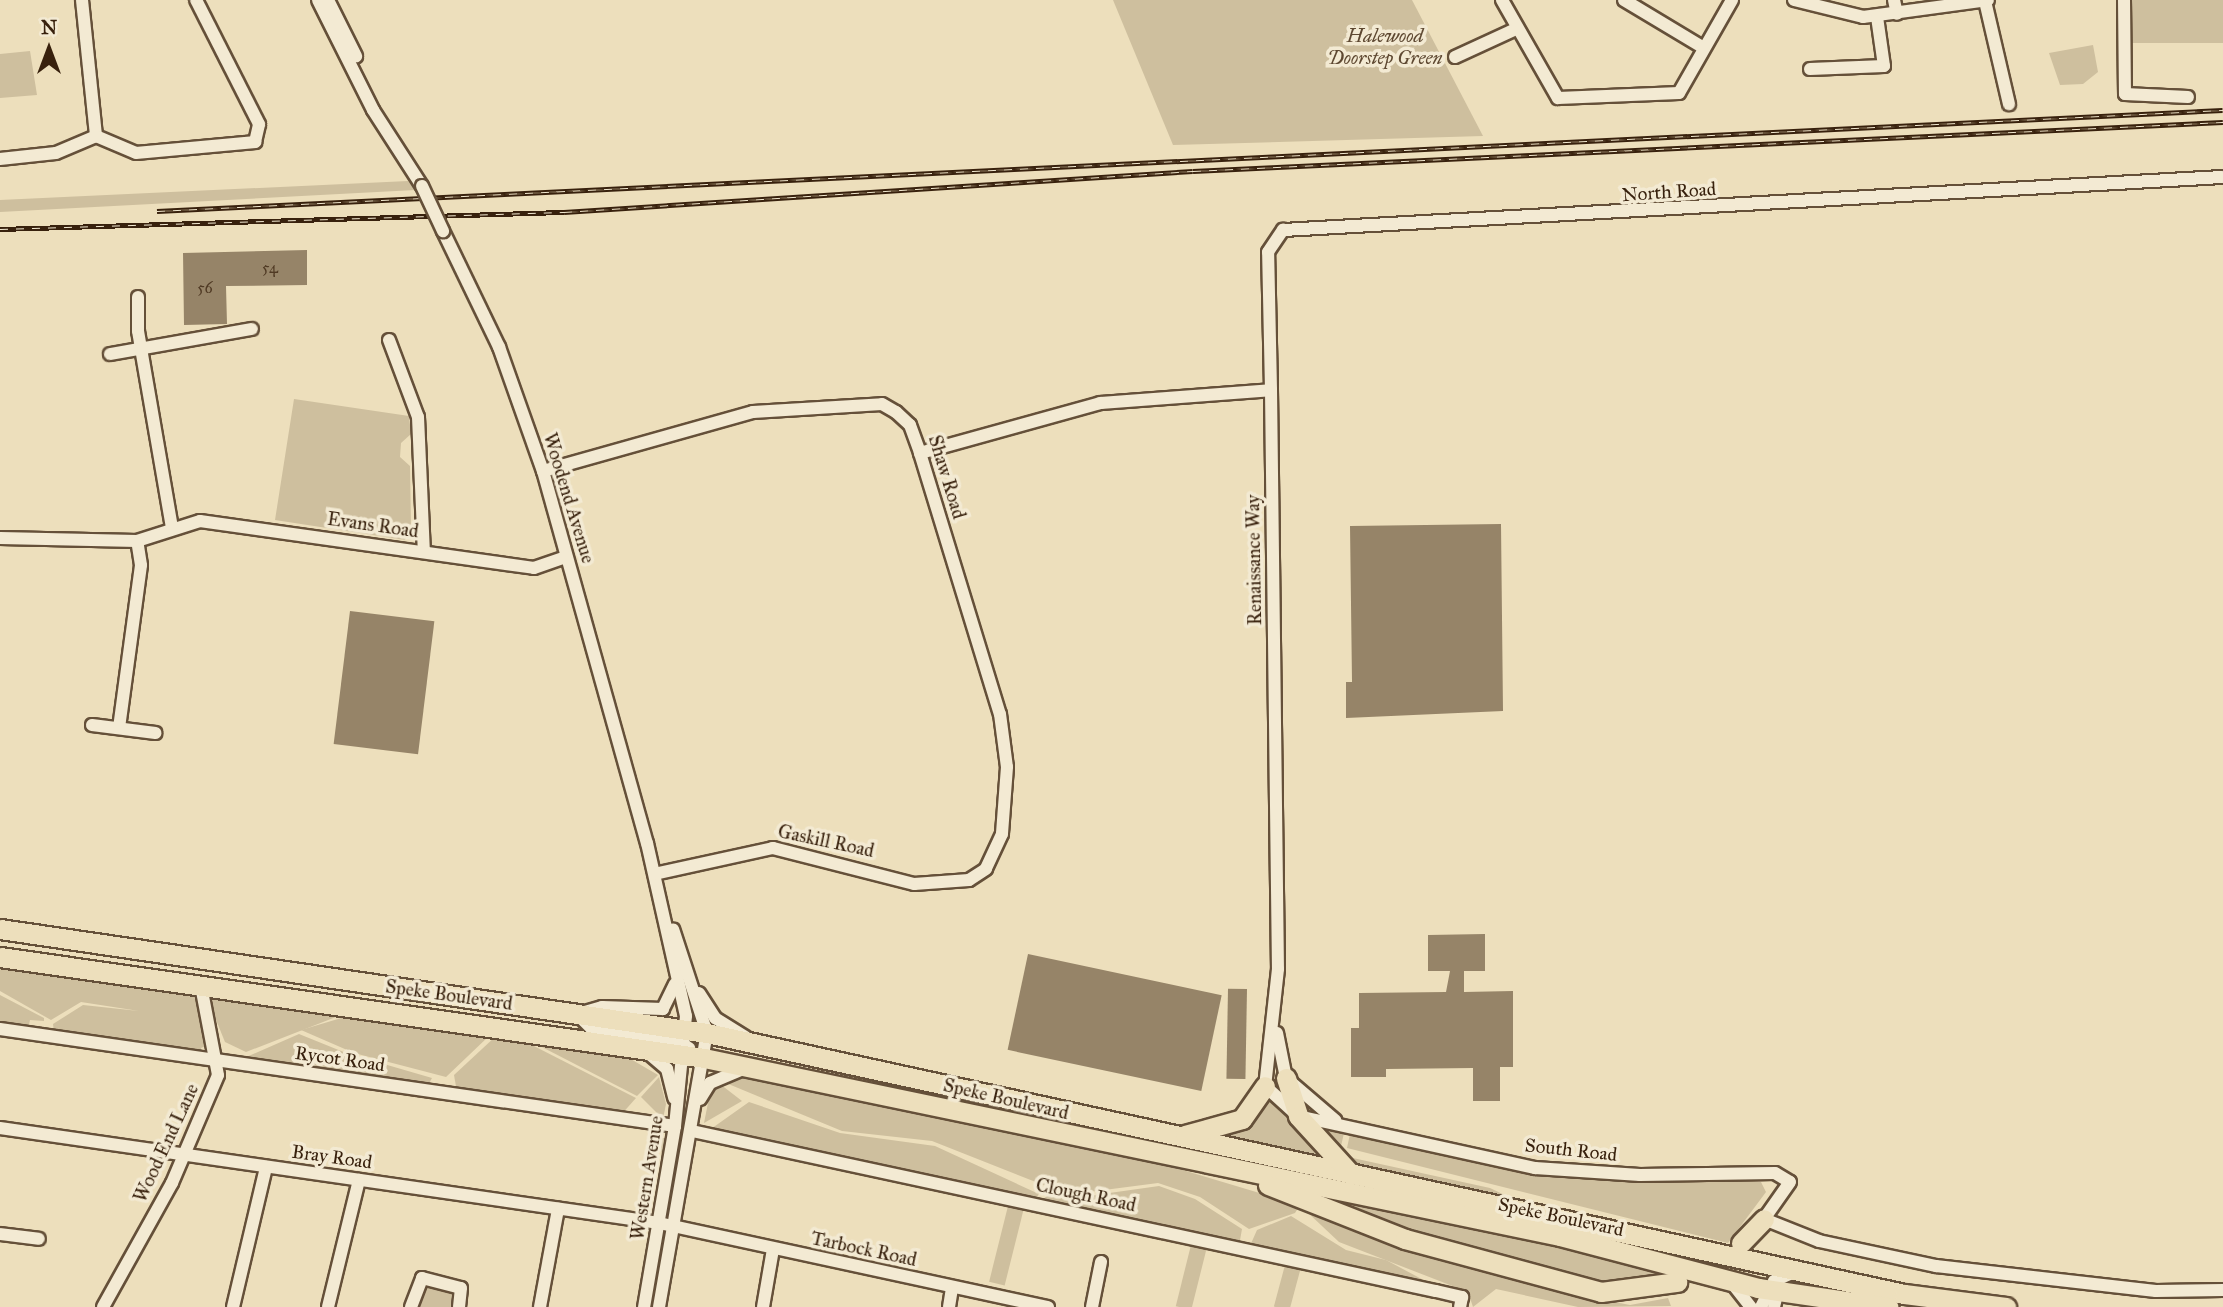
<!DOCTYPE html>
<style>
body{margin:0}
#map{position:relative;width:2223px;height:1307px;overflow:hidden;background:#eddfbc;font-family:"IM FELL Great Primer",serif}
div>[style]{position:absolute}
[style*='--x']{left:calc(var(--x)*1px);top:calc(var(--y)*1px);width:calc(var(--w)*1px);rotate:calc(var(--a)*1deg)}
.green>*{inset:0;background:#cebf9e;transform-origin:0 0}
.building>*{inset:0;background:#968468;transform-origin:0 0}
.roads{filter:drop-shadow(2px 0 #655039) drop-shadow(-2px 0 #655039) drop-shadow(0 2px #655039) drop-shadow(0 -2px #655039)}
.minor>*{height:12px;margin:-6px;padding:0 6px;transform-origin:6px;border-radius:6px;background:#f3ead3}
.highway>*{height:19px;margin:-9.5px;padding:0 9.5px;transform-origin:9.5px;border-radius:9.5px;background:#eddfbc}
.rail>*{height:5px;margin-top:-2.5px;transform-origin:0;background:repeating-linear-gradient(90deg,#f3ead3 0 8px,#38210d 0 16px);box-sizing:border-box;border-block:2px solid #38210d}
.bridges{filter:drop-shadow(2px 0 #655039) drop-shadow(-2px 0 #655039) drop-shadow(0 2px #655039) drop-shadow(0 -2px #655039)}
.minor-bridge>*{height:12px;margin:-6px;padding:0 6px;transform-origin:6px;border-radius:6px;background:#f3ead3}
span{translate:-50% -50%;white-space:nowrap;text-align:center;line-height:1.15;-webkit-text-stroke:7px #f3ead3;paint-order:stroke}
.number-label{font-size:16px;color:#503a24}
.number-label span{-webkit-text-stroke-width:0}
.park-label{font-size:19px;color:#5e4831;font-style:italic}
.street-label{font-size:19px;color:#38210d}
.north{position:absolute;left:14px;top:14px;width:70px;height:70px;-webkit-text-stroke:5px #f3ead3;paint-order:stroke;rotate:0deg;font-size:19px;font-weight:700;line-height:28px;text-align:center;color:#38210d}
.north::after{content:'';display:block;margin:auto;width:24px;height:32px;background:#38210d;clip-path:polygon(50% 0,100% 100%,50% 72%,0 100%)}
</style>
<div id="map">
<div class="green">
<div style="clip-path:polygon(1113px 0,1412px 0,1483px 136px,1173px 145px)"></div>
<div style="left:2130px;top:0;width:93px;height:43px"></div>
<div style="clip-path:polygon(2093px 45px,2098px 72px,2083px 84px,2060px 85px,2049px 53px)"></div>
<div style="clip-path:polygon(30px 51px,37px 95px,0 98px,0 54px)"></div>
<div style="clip-path:polygon(408px 181px,415px 190px,0 212px,0 200px)"></div>
<div style="clip-path:polygon(294px 399px,409px 416px,411px 434px,401px 443px,400px 457px,410px 466px,411px 527px,405px 540px,275px 520px)"></div>
<div style="clip-path:polygon(0 964px,194px 997px,213px 1043px,201px 1048px,202px 1055px,54px 1032px,53px 1024px,83px 1005px,139px 1011px,81px 1002px,51px 1020px,0 991px)"></div>
<div style="clip-path:polygon(0 995px,44px 1018px,44px 1021px,30px 1020px,28px 1029px,0 1025px)"></div>
<div style="clip-path:polygon(216px 996px,341px 1015px,246px 1052px,225px 1042px,210px 1005px)"></div>
<div style="clip-path:polygon(348px 1016px,436px 1031px,489px 1036px,446px 1077px,354px 1053px,301px 1030px)"></div>
<div style="clip-path:polygon(299px 1034px,346px 1053px,432px 1078px,427px 1087px,242px 1059px)"></div>
<div style="clip-path:polygon(496px 1036px,530px 1044px,636px 1098px,620px 1116px,457px 1092px,454px 1075px)"></div>
<div style="clip-path:polygon(538px 1045px,629px 1058px,658px 1075px,637px 1096px)"></div>
<div style="clip-path:polygon(721px 1045px,1576px 1230px,954px 1101px)"></div>
<div style="clip-path:polygon(659px 1077px,666px 1104px,663px 1119px,641px 1097px)"></div>
<div style="clip-path:polygon(746px 1077px,1156px 1162px,1300px 1205px,1295px 1213px,1249px 1229px,1200px 1197px,1158px 1183px,1081px 1193px,1051px 1188px,932px 1141px,842px 1131px,726px 1083px)"></div>
<div style="clip-path:polygon(720px 1084px,742px 1101px,704px 1123px,710px 1093px)"></div>
<div style="clip-path:polygon(1264px 1097px,1291px 1118px,1326px 1159px,1217px 1136px)"></div>
<div style="clip-path:polygon(749px 1102px,840px 1133px,935px 1146px,1039px 1194px,1034px 1201px,708px 1131px)"></div>
<div style="clip-path:polygon(1303px 1124px,1344px 1133px,1339px 1155px,1490px 1188px,1515px 1200px,1361px 1168px,1332px 1154px)"></div>
<div style="clip-path:polygon(1350px 1134px,1535px 1175px,1761px 1182px,1766px 1192px,1728px 1243px,1347px 1148px)"></div>
<div style="left:661px;top:1138px;width:7px;height:71px"></div>
<div style="clip-path:polygon(1274px 1181px,1555px 1242px,1675px 1277px,1602px 1285px,1451px 1248px)"></div>
<div style="clip-path:polygon(1159px 1186px,1195px 1199px,1242px 1229px,1239px 1246px,1042px 1200px,1052px 1192px,1081px 1197px)"></div>
<div style="left:1008px;top:1206px;width:16px;height:78px;rotate:14deg"></div>
<div style="clip-path:polygon(1305px 1210px,1410px 1250px,1543px 1288px,1630px 1305px,1668px 1298px,1671px 1306px,1578px 1307px,1496px 1289px,1473px 1307px,1468px 1292px,1339px 1242px)"></div>
<div style="clip-path:polygon(1291px 1216px,1346px 1250px,1386px 1260px,1431px 1284px,1249px 1248px,1257px 1230px)"></div>
<div style="left:1191px;top:1245px;width:16px;height:63px;rotate:14deg"></div>
<div style="left:1285px;top:1265px;width:16px;height:43px;rotate:15deg"></div>
<div style="clip-path:polygon(423px 1282px,457px 1293px,454px 1307px,414px 1307px)"></div>
</div>
<div class="building">
<div style="clip-path:polygon(307px 250px,307px 285px,226px 286px,227px 324px,184px 325px,183px 253px)"></div>
<div style="clip-path:polygon(1501px 524px,1503px 711px,1346px 718px,1346px 682px,1352px 682px,1350px 526px)"></div>
<div style="left:350px;top:611px;width:85px;height:134px;rotate:7deg"></div>
<div style="clip-path:polygon(1485px 934px,1485px 971px,1464px 971px,1464px 992px,1513px 991px,1513px 1067px,1500px 1067px,1500px 1101px,1473px 1101px,1473px 1068px,1386px 1069px,1386px 1077px,1351px 1077px,1351px 1028px,1359px 1028px,1359px 993px,1446px 992px,1450px 971px,1428px 971px,1428px 935px)"></div>
<div style="left:1028px;top:954px;width:198px;height:98px;rotate:12deg"></div>
<div style="left:1247px;top:989px;width:90px;height:19px;rotate:91deg"></div>
</div>
<div class="roads">
<div class="minor">
<div style="--x:82;--y:0;--w:137;--a:84.1"></div>
<div style="--x:318;--y:0;--w:123;--a:63.4"></div>
<div style="--x:373;--y:110;--w:90;--a:57.2"></div>
<div style="--x:328;--y:0;--w:63;--a:63.4"></div>
<div style="--x:1502;--y:0;--w:113;--a:60.3"></div>
<div style="--x:1558;--y:98;--w:121;--a:-2.4"></div>
<div style="--x:1679;--y:93;--w:107;--a:-60.3"></div>
<div style="--x:1624;--y:0;--w:93;--a:31"></div>
<div style="--x:1794;--y:0;--w:71;--a:13.8"></div>
<div style="--x:1863;--y:17;--w:126;--a:-7.7"></div>
<div style="--x:1894;--y:0;--w:14;--a:78"></div>
<div style="--x:2124;--y:0;--w:94;--a:89.4"></div>
<div style="--x:2125;--y:94;--w:63;--a:2.7"></div>
<div style="--x:1985;--y:1;--w:106;--a:76.9"></div>
<div style="--x:1455;--y:57;--w:67;--a:-24.7"></div>
<div style="--x:1810;--y:69;--w:74;--a:-2.3"></div>
<div style="--x:1884;--y:66;--w:49;--a:-98.1"></div>
<div style="--x:0;--y:159;--w:56;--a:-6.1"></div>
<div style="--x:56;--y:153;--w:43;--a:-23"></div>
<div style="--x:96;--y:136;--w:43;--a:23"></div>
<div style="--x:136;--y:153;--w:120;--a:-5.3"></div>
<div style="--x:255;--y:142;--w:18;--a:-77"></div>
<div style="--x:259;--y:124;--w:139;--a:-116.9"></div>
<div style="--x:443;--y:231;--w:129;--a:64.2"></div>
<div style="--x:499;--y:347;--w:132;--a:70.5"></div>
<div style="--x:543;--y:471;--w:386;--a:74.4"></div>
<div style="--x:647;--y:843;--w:177;--a:77.3"></div>
<div style="--x:686;--y:1016;--w:111;--a:95.7"></div>
<div style="--x:675;--y:1126;--w:184;--a:99.7"></div>
<div style="--x:138;--y:297;--w:34;--a:90"></div>
<div style="--x:138;--y:331;--w:199;--a:80.2"></div>
<div style="--x:389;--y:340;--w:82;--a:69.4"></div>
<div style="--x:418;--y:417;--w:135;--a:87.5"></div>
<div style="--x:110;--y:354;--w:144;--a:-10"></div>
<div style="--x:1271;--y:390;--w:138;--a:-91.2"></div>
<div style="--x:1268;--y:252;--w:27;--a:-56"></div>
<div style="--x:1283;--y:230;--w:941;--a:-3.23"></div>
<div style="--x:920;--y:453;--w:187;--a:-15.5"></div>
<div style="--x:1100;--y:403;--w:171;--a:-4.3"></div>
<div style="--x:1271;--y:390;--w:579;--a:89.31"></div>
<div style="--x:1278;--y:969;--w:118;--a:96.3"></div>
<div style="--x:1265;--y:1086;--w:45;--a:42.3"></div>
<div style="--x:1298;--y:1116;--w:243;--a:12.4"></div>
<div style="--x:1535;--y:1168;--w:105;--a:3.8"></div>
<div style="--x:1640;--y:1175;--w:135;--a:-0.8"></div>
<div style="--x:1775;--y:1173;--w:17;--a:31"></div>
<div style="--x:1790;--y:1182;--w:45;--a:125.1"></div>
<div style="--x:1764;--y:1219;--w:59;--a:21.8"></div>
<div style="--x:1819;--y:1241;--w:120;--a:12.1"></div>
<div style="--x:1936;--y:1266;--w:221;--a:6.5"></div>
<div style="--x:2156;--y:1291;--w:67;--a:-0.9"></div>
<div style="--x:543;--y:471;--w:218;--a:-15.7"></div>
<div style="--x:753;--y:412;--w:129;--a:-3.5"></div>
<div style="--x:882;--y:404;--w:16;--a:30"></div>
<div style="--x:896;--y:412;--w:19;--a:43"></div>
<div style="--x:910;--y:425;--w:30;--a:70"></div>
<div style="--x:920;--y:453;--w:273;--a:73"></div>
<div style="--x:1000;--y:714;--w:53;--a:82.5"></div>
<div style="--x:1007;--y:767;--w:67;--a:94.3"></div>
<div style="--x:1002;--y:834;--w:38;--a:115"></div>
<div style="--x:986;--y:869;--w:20;--a:147"></div>
<div style="--x:969;--y:880;--w:55;--a:175.8"></div>
<div style="--x:914;--y:884;--w:146;--a:-165.7"></div>
<div style="--x:773;--y:848;--w:121;--a:167.6"></div>
<div style="--x:0;--y:538;--w:137;--a:1.3"></div>
<div style="--x:137;--y:541;--w:66;--a:-17.6"></div>
<div style="--x:200;--y:521;--w:337;--a:8"></div>
<div style="--x:534;--y:568;--w:34;--a:-19"></div>
<div style="--x:92;--y:725;--w:64;--a:7.2"></div>
<div style="--x:119;--y:728;--w:164;--a:-82.3"></div>
<div style="--x:141;--y:565;--w:24;--a:-99"></div>
<div style="--x:675;--y:984;--w:28;--a:116"></div>
<div style="--x:663;--y:1009;--w:61;--a:-178.1"></div>
<div style="--x:602;--y:1007;--w:26;--a:164"></div>
<div style="--x:577;--y:1014;--w:21;--a:45"></div>
<div style="--x:592;--y:1029;--w:84;--a:6.9"></div>
<div style="--x:675;--y:1039;--w:17;--a:33"></div>
<div style="--x:699;--y:993;--w:30;--a:57"></div>
<div style="--x:715;--y:1018;--w:36;--a:32"></div>
<div style="--x:0;--y:1029;--w:682;--a:8.18"></div>
<div style="--x:1277;--y:1033;--w:46;--a:78.7"></div>
<div style="--x:1286;--y:1078;--w:65;--a:40.6"></div>
<div style="--x:648;--y:1053;--w:25;--a:40"></div>
<div style="--x:667;--y:1069;--w:30;--a:76"></div>
<div style="--x:700;--y:1099;--w:19;--a:-58"></div>
<div style="--x:710;--y:1083;--w:36;--a:-23"></div>
<div style="--x:0;--y:1128;--w:666;--a:8.2"></div>
<div style="--x:659;--y:1223;--w:398;--a:12.2"></div>
<div style="--x:692;--y:1131;--w:761;--a:12.14"></div>
<div style="--x:1436;--y:1291;--w:27;--a:13"></div>
<div style="--x:1462;--y:1297;--w:10;--a:101"></div>
<div style="--x:0;--y:1234;--w:39;--a:7"></div>
<div style="--x:1732;--y:1283;--w:31;--a:52"></div>
<div style="--x:103;--y:1307;--w:142;--a:-60.9"></div>
<div style="--x:172;--y:1183;--w:117;--a:-66.9"></div>
<div style="--x:218;--y:1075;--w:91;--a:-100.8"></div>
<div style="--x:233;--y:1307;--w:144;--a:-76.7"></div>
<div style="--x:328;--y:1307;--w:131;--a:-76.3"></div>
<div style="--x:411;--y:1307;--w:31;--a:-69"></div>
<div style="--x:422;--y:1278;--w:40;--a:14.4"></div>
<div style="--x:461;--y:1288;--w:19;--a:96"></div>
<div style="--x:540;--y:1307;--w:100;--a:-79.6"></div>
<div style="--x:659;--y:1307;--w:278;--a:-80.1"></div>
<div style="--x:707;--y:1033;--w:109;--a:-108.1"></div>
<div style="--x:763;--y:1307;--w:59;--a:-80.2"></div>
<div style="--x:949;--y:1307;--w:20;--a:-81"></div>
<div style="--x:1092;--y:1307;--w:46;--a:-78.7"></div>
<div style="--x:1761;--y:1307;--w:29;--a:-63"></div>
<div style="--x:1774;--y:1281;--w:22;--a:-24"></div>
<div style="--x:1774;--y:1307;--w:17;--a:-77"></div>
</div>
<div class="highway">
<div style="--x:0;--y:929;--w:715;--a:8.37"></div>
<div style="--x:707;--y:1033;--w:1225;--a:12.3"></div>
<div style="--x:1904;--y:1294;--w:103;--a:7.3"></div>
<div style="--x:0;--y:957;--w:711;--a:8.16"></div>
<div style="--x:704;--y:1058;--w:874;--a:11.75"></div>
<div style="--x:1560;--y:1236;--w:205;--a:14.7"></div>
<div style="--x:1758;--y:1288;--w:132;--a:8.3"></div>
<div style="--x:1286;--y:1078;--w:40;--a:72"></div>
<div style="--x:1298;--y:1116;--w:79;--a:47.6"></div>
<div style="--x:1185;--y:1135;--w:59;--a:-15.7"></div>
<div style="--x:1242;--y:1119;--w:40;--a:-55.1"></div>
<div style="--x:1268;--y:1185;--w:147;--a:21.5"></div>
<div style="--x:1405;--y:1239;--w:203;--a:15.1"></div>
<div style="--x:1601;--y:1292;--w:77;--a:-7.5"></div>
<div style="--x:1741;--y:1243;--w:33;--a:-46"></div>
</div>
</div>
<div class="rail">
<div style="--x:157;--y:211;--w:2068;--a:-2.8"></div>
<div style="--x:0;--y:229;--w:564;--a:-1.73"></div>
<div style="--x:564;--y:212;--w:630;--a:-3.73"></div>
<div style="--x:1193;--y:171;--w:1031;--a:-2.72"></div>
</div>
<div class="bridges">
<div class="minor-bridge">
<div style="--x:422;--y:186;--w:50;--a:65"></div>
</div>
</div>
<div class="number-label">
<span style="left:270px;top:268px">54</span>
<span style="left:205px;top:288px">56</span>
</div>
<div class="park-label">
<span style="left:1385px;top:47px">Halewood<br>Doorstep Green</span>
</div>
<div class="street-label">
<span style="left:1669px;top:192px;rotate:-4deg">North Road</span>
<span style="left:947px;top:477px;rotate:73deg">Shaw Road</span>
<span style="left:569px;top:498px;rotate:73deg">Woodend Avenue</span>
<span style="left:373px;top:525px;rotate:8deg">Evans Road</span>
<span style="left:1254px;top:560px;rotate:-91deg">Renaissance Way</span>
<span style="left:826px;top:841px;rotate:12deg">Gaskill Road</span>
<span style="left:449px;top:995px;rotate:8deg">Speke Boulevard</span>
<span style="left:340px;top:1059px;rotate:8deg">Rycot Road</span>
<span style="left:1006px;top:1099px;rotate:13deg">Speke Boulevard</span>
<span style="left:166px;top:1143px;rotate:-65deg">Wood End Lane</span>
<span style="left:1571px;top:1150px;rotate:6deg">South Road</span>
<span style="left:332px;top:1157px;rotate:8deg">Bray Road</span>
<span style="left:647px;top:1178px;rotate:-81deg">Western Avenue</span>
<span style="left:1086px;top:1195px;rotate:12deg">Clough Road</span>
<span style="left:1561px;top:1217px;rotate:12deg">Speke Boulevard</span>
<span style="left:864px;top:1249px;rotate:12deg">Tarbock Road</span>
</div>
<div class="north">N</div>
</div>
